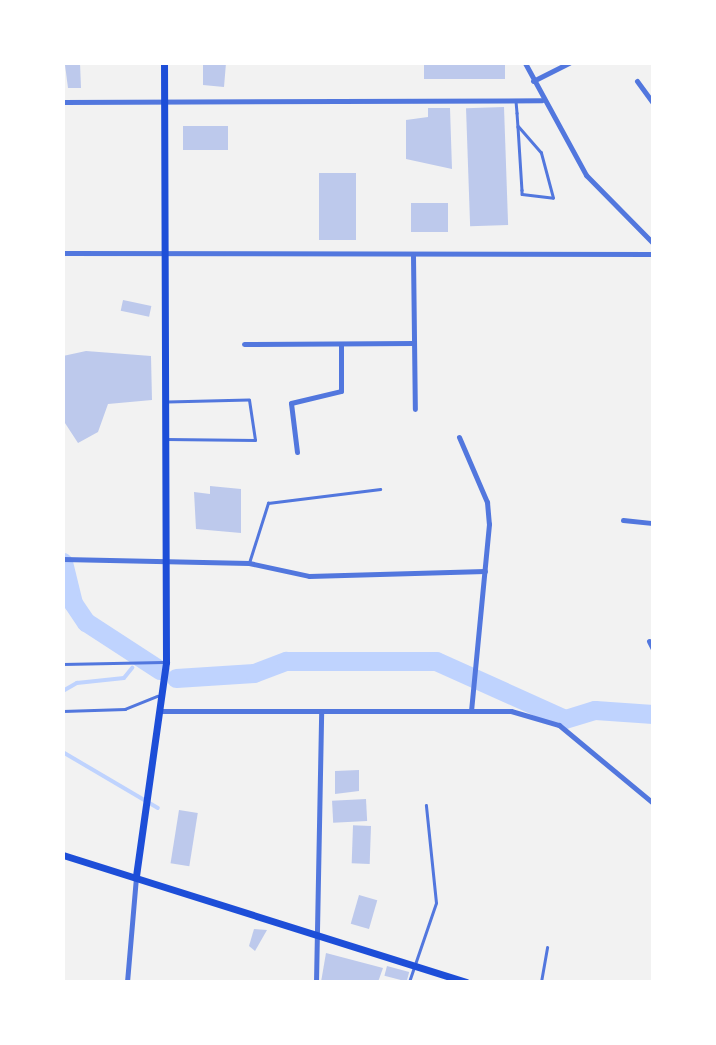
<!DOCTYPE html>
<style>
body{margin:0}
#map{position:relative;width:716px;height:1045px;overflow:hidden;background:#f2f2f2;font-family:"Archivo Narrow",sans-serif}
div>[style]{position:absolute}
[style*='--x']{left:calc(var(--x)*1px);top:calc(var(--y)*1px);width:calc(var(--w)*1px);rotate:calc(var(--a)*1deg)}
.stream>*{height:3.5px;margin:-1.75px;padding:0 1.75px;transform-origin:1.75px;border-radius:1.75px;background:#bfd3fe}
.river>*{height:19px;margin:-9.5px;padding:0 9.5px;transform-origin:9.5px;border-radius:9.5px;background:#bfd3fe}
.building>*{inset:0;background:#bdc9ec;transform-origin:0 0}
.service>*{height:2.5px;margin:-1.25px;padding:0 1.25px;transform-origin:1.25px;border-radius:1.25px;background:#5277de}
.minor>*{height:5px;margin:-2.5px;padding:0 2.5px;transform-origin:2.5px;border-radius:2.5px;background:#5277de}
.secondary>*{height:7px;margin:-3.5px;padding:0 3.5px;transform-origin:3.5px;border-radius:3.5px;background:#1d4ed8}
span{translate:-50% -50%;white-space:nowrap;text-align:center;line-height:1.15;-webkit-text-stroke:6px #fff;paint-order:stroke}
.frame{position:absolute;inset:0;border:65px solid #fff;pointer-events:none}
</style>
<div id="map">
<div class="stream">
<div style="--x:63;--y:691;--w:16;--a:-30"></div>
<div style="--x:77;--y:683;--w:47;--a:-6.1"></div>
<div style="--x:124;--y:678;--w:13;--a:-51"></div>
<div style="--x:63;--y:752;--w:110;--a:30.5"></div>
</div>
<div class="river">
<div style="--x:63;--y:562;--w:42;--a:76.3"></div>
<div style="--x:73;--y:603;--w:23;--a:56"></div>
<div style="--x:86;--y:622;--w:88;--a:33"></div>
<div style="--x:176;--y:678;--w:78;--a:-3.7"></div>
<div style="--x:254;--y:673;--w:34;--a:-21"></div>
<div style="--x:286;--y:661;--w:150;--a:0"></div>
<div style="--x:436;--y:661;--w:141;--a:24.2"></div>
<div style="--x:565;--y:719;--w:31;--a:-17"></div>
<div style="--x:595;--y:710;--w:58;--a:3.9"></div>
</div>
<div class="building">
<div style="clip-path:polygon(80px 63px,81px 88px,68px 88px,65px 65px)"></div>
<div style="clip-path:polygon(203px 63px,226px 63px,224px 87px,203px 85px)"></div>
<div style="left:424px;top:63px;width:81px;height:16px"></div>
<div style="left:504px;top:107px;width:118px;height:38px;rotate:88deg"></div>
<div style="clip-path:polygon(428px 108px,450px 108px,452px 169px,406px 159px,406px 120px,428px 117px)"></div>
<div style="left:183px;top:126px;width:45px;height:24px"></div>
<div style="left:356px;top:173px;width:67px;height:37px;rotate:90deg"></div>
<div style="left:411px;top:203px;width:37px;height:29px"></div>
<div style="left:123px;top:300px;width:29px;height:11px;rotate:12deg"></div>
<div style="clip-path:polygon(86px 351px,151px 356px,152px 400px,108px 404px,98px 432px,78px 443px,63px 420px,63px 356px)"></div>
<div style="clip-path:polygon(210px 486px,241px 489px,241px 533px,196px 529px,194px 492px,210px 494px)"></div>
<div style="clip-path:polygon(359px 770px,359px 791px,335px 794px,335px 771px)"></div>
<div style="left:366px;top:799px;width:22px;height:34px;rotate:87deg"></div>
<div style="left:179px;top:810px;width:19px;height:54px;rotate:9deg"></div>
<div style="left:371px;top:826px;width:38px;height:18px;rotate:92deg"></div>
<div style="left:359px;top:895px;width:19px;height:30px;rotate:16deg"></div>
<div style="clip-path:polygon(254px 929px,267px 930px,255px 951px,249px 946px)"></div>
<div style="clip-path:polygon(326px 953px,383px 968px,378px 982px,321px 982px)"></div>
<div style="left:387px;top:966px;width:23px;height:10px;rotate:15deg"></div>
</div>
<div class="service">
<div style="--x:516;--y:101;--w:12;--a:85"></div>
<div style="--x:517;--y:113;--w:14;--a:86"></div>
<div style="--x:518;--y:127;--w:63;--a:86.4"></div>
<div style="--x:522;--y:190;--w:4;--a:90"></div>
<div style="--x:522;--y:194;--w:31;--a:7"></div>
<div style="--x:553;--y:198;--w:47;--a:-104.9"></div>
<div style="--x:541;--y:153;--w:35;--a:-131"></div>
<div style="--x:166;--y:439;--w:89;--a:0.6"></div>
<div style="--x:255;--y:440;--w:40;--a:-98.5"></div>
<div style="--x:249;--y:400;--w:81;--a:178.6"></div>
<div style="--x:249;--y:563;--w:63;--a:-72.4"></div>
<div style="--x:268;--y:503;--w:113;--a:-7.1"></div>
<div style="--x:63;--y:664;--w:100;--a:-1.1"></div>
<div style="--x:63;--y:711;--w:62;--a:-1.8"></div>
<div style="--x:125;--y:709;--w:35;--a:-22"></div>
<div style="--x:409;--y:982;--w:83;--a:-71.1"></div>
<div style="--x:436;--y:903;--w:98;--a:-95.9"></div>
<div style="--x:541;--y:982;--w:35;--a:-80"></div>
</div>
<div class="minor">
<div style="--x:525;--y:63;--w:128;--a:61.4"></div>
<div style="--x:586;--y:175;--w:95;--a:45.4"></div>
<div style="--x:533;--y:81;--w:40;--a:-26.6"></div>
<div style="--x:637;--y:81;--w:27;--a:54"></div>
<div style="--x:63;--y:102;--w:479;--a:-0.2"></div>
<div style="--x:63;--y:253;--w:590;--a:0.1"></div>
<div style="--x:413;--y:256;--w:153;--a:89.3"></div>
<div style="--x:244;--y:344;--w:170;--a:-0.3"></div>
<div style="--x:459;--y:437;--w:71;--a:66.7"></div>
<div style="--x:487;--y:502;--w:22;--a:85"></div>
<div style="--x:489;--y:524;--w:187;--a:95.5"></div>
<div style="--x:297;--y:452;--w:49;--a:-97"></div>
<div style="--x:291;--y:403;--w:51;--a:-13.5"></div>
<div style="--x:341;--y:391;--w:47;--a:-90"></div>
<div style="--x:623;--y:520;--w:30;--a:6"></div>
<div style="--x:63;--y:559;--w:186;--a:1.2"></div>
<div style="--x:249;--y:563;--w:61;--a:12.2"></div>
<div style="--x:309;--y:576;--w:176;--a:-1.6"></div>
<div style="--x:649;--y:641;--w:9;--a:63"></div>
<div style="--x:163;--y:711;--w:348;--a:0"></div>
<div style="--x:511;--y:711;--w:50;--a:16.3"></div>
<div style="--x:559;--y:725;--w:122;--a:39.7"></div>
<div style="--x:127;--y:982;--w:106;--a:-85.1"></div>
<div style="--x:316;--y:982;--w:270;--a:-88.9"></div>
</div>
<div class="secondary">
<div style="--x:63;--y:855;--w:423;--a:17.5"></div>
<div style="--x:136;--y:876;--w:216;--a:-82"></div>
<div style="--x:166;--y:662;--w:599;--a:-90.19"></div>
</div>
<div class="frame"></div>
</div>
